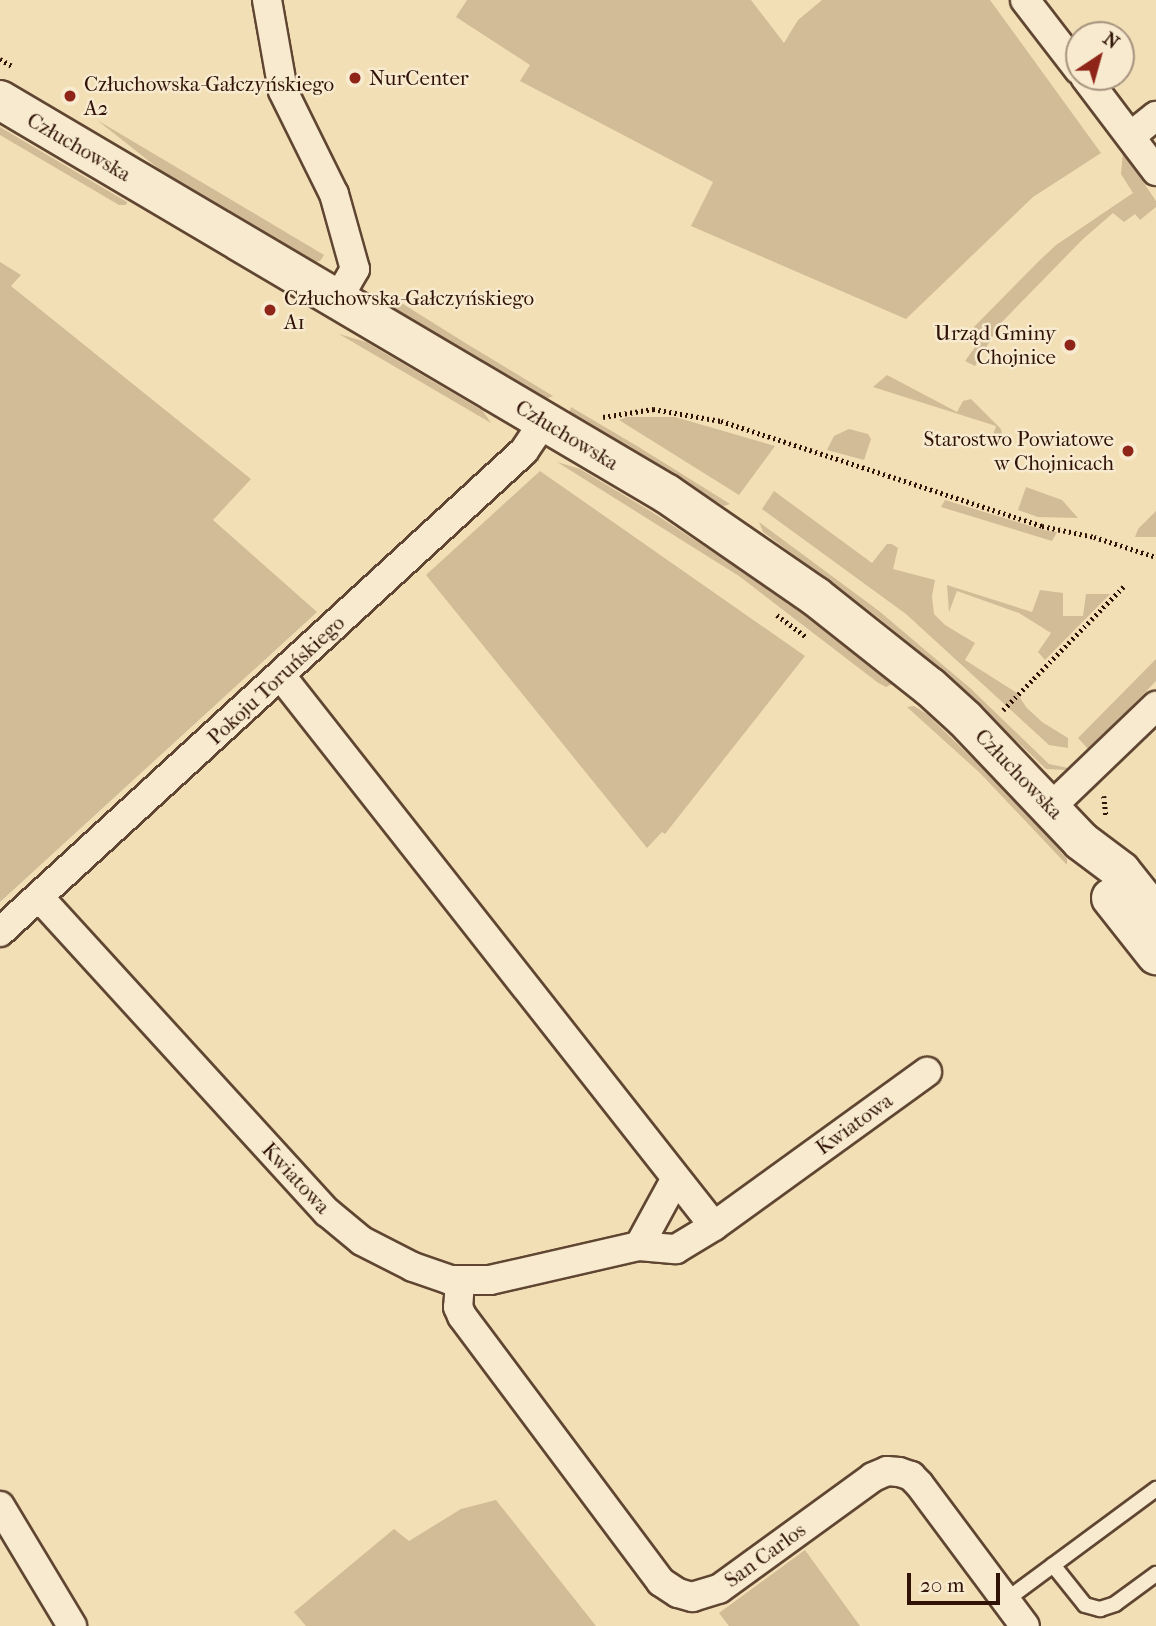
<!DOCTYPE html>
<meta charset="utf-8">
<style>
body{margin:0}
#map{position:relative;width:1156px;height:1626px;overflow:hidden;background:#f2dfb5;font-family:"IM FELL French Canon",serif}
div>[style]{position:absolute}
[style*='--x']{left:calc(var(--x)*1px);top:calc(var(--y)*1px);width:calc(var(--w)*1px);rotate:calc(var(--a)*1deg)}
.green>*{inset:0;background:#d1bc97}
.path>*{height:4.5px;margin-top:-2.25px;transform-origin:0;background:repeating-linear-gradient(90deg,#301306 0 2px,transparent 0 5.5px)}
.roads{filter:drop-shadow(2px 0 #604632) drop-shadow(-2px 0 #604632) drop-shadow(0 2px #604632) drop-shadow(0 -2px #604632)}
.service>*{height:14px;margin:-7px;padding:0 7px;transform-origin:7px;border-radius:7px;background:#f7eacf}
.minor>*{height:28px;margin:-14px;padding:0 14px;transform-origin:14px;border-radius:14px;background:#f7eacf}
.secondary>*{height:38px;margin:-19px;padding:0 19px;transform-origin:19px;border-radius:19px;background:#f7eacf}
.dots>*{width:19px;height:19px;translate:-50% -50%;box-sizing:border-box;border:4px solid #f7eacf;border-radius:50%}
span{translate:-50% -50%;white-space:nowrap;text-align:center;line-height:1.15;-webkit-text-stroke:5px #f7eacf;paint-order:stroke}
.poi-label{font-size:21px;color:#301306}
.left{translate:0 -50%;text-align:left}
.right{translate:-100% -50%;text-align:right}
.street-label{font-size:21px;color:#301306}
.north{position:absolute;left:1065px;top:21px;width:70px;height:70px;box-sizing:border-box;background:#f7eacf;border:2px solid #a7947f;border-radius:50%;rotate:36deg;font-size:19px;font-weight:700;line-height:28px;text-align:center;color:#301306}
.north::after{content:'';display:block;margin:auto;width:24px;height:32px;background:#8f2418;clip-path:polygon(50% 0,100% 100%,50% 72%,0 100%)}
.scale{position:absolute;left:907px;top:1573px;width:93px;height:32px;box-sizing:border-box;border:4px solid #301306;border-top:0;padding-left:9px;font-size:21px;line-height:24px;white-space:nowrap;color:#301306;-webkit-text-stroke:5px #f7eacf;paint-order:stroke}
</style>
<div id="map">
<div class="green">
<div style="clip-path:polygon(467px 0,751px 0,784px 43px,798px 20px,822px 0,990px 0,1101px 153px,1033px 197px,906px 319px,691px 226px,713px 182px,520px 81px,530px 65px,456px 17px)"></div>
<div style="clip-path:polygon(97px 120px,324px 255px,320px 261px,314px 262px,169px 177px)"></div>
<div style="clip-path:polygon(0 127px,127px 202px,126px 205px,119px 205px,0 135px)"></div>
<div style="clip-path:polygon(1123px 152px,1156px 201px,1156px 207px,1140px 220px,1135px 214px,1124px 222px,1113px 213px,1083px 239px,1000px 324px,975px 366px,965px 361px,978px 343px,965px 336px,1039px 261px,1056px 245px,1133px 193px,1121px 174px)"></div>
<div style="clip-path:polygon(0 262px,21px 275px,11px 286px,251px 479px,213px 520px,317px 612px,0 902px)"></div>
<div style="clip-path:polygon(379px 289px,467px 344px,553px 396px,546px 399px,386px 305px)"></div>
<div style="clip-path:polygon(339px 334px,366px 342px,483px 411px,491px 423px)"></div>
<div style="clip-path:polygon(887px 375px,957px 412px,963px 401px,971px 399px,1001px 429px,1003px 438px,1000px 444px,989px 448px,996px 426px,873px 387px)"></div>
<div style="clip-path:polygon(571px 407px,637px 446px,730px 504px,724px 506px,569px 414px)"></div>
<div style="clip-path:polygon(627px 417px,675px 417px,775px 446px,739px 495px,619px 420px)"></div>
<div style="clip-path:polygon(849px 429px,868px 434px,871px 439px,864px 460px,827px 450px,834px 436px)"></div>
<div style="clip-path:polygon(557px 462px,580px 469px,652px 512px,766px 587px,862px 658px,892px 684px,886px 687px,877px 682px,739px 576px)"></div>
<div style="clip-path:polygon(540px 471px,805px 656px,665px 834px,662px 832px,647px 848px,426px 575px)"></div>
<div style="clip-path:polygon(1026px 487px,1062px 500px,1078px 518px,1038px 517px,1018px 510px)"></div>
<div style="clip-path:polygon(774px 491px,872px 563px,887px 544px,892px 544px,898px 548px,893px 569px,935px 580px,932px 596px,934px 614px,945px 625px,975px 643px,965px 660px,1017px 693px,1026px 707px,1042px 722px,1068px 738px,1068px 748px,1049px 745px,906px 614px,762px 509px)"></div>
<div style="clip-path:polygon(945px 500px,1047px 531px,1057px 532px,1052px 541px,941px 507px)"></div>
<div style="clip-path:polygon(1156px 511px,1156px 537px,1135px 537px,1138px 529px)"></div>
<div style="clip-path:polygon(759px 522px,879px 611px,970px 688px,1049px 764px,1068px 768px,1067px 770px,1046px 769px,947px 674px,875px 615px,763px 532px)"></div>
<div style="clip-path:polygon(947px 585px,1032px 612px,1040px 590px,1063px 593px,1063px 616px,1083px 616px,1086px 594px,1110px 594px,1045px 660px,1038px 652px,1051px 633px,1019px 613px,957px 591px,949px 612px)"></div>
<div style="clip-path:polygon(1156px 659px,1156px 681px,1089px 750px,1078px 738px)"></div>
<div style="clip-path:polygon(914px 706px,927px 714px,1024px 809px,1067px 859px,1067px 865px,980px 773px,907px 707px)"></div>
<div style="clip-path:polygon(496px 1500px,596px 1626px,306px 1626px,294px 1612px,394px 1529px,409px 1541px,461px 1509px)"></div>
<div style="clip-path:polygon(805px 1550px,860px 1626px,729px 1626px,719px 1613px)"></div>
</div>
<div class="path">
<div style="--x:0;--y:59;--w:16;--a:30"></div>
<div style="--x:603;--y:417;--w:51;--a:-9.1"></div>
<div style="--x:653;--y:409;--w:69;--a:10"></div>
<div style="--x:721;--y:421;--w:338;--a:18.1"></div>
<div style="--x:1042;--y:526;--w:53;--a:11.9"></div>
<div style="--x:1094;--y:537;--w:65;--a:17.9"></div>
<div style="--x:777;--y:615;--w:36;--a:37"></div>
<div style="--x:1003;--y:710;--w:175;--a:-45.7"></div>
<div style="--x:1104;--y:796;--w:19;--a:84"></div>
</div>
<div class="roads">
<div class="service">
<div style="--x:1053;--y:1565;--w:51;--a:51.3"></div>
<div style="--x:1085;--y:1605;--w:16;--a:15"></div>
<div style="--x:1100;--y:1609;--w:16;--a:-18"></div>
<div style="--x:1115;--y:1604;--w:51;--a:-36.2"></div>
<div style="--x:1006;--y:1600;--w:187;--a:-36.5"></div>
</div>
<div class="minor">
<div style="--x:267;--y:0;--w:92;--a:80"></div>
<div style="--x:283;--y:91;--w:115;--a:63.7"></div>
<div style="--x:334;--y:194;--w:78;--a:74.4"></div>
<div style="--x:355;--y:269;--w:34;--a:120"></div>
<div style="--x:1025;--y:0;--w:88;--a:52.4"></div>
<div style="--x:1085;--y:77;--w:118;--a:52.9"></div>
<div style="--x:1131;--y:136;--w:32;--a:-39"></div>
<div style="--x:1051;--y:807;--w:146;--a:-43.9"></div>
<div style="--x:39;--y:897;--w:427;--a:47.6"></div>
<div style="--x:327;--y:1212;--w:45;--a:39.6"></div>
<div style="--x:362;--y:1241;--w:57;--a:27"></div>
<div style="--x:413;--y:1267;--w:39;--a:19"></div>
<div style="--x:450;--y:1280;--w:40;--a:0"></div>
<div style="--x:490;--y:1280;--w:153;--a:-12.9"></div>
<div style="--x:639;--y:1246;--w:37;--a:5"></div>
<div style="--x:676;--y:1249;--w:44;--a:-31.2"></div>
<div style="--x:714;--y:1226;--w:700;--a:-128.21"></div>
<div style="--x:0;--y:932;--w:711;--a:-42.55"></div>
<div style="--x:524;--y:451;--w:36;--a:-56"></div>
<div style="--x:714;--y:1226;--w:263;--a:-35.9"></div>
<div style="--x:639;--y:1246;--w:75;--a:-61.4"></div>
<div style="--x:460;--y:1281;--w:26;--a:94"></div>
<div style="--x:458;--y:1307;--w:10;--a:66"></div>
<div style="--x:462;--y:1316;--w:332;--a:53.2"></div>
<div style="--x:661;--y:1582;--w:20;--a:33"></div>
<div style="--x:678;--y:1593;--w:15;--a:16"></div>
<div style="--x:692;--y:1597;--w:28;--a:-17"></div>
<div style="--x:719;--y:1589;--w:190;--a:-36"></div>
<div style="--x:873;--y:1477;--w:15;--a:-23"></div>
<div style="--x:887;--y:1471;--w:12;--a:5"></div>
<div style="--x:899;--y:1472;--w:13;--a:18"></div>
<div style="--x:911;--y:1476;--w:11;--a:45"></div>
<div style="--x:919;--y:1484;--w:177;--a:53.3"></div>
<div style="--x:0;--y:1506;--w:140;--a:59"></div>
</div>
<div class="secondary">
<div style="--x:0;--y:100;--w:775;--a:30.57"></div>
<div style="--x:667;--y:494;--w:180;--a:34.6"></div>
<div style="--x:815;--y:596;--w:147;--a:38.4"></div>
<div style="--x:930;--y:687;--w:47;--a:42.4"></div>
<div style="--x:965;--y:719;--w:168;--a:46.4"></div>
<div style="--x:1081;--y:841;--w:50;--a:36.9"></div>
<div style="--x:1121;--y:871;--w:56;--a:51.5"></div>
<div style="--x:1111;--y:898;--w:73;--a:51.7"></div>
</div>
</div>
<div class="dots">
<div style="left:355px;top:78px;background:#8f2418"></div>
<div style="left:70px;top:96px;background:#8f2418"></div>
<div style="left:270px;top:310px;background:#8f2418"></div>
<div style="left:1070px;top:345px;background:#8f2418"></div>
<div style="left:1128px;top:451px;background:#8f2418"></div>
</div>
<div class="poi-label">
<span class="left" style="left:369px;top:78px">NurCenter</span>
<span class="left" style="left:84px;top:96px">Człuchowska-Gałczyńskiego<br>A2</span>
<span class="left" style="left:284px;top:310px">Człuchowska-Gałczyńskiego<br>A1</span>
<span class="right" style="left:1056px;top:345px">Urząd Gminy<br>Chojnice</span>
<span class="right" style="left:1114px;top:451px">Starostwo Powiatowe<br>w Chojnicach</span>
</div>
<div class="street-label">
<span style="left:79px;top:147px;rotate:30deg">Człuchowska</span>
<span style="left:567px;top:435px;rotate:31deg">Człuchowska</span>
<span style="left:276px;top:680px;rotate:-43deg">Pokoju Toruńskiego</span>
<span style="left:1019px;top:774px;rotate:46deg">Człuchowska</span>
<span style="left:854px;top:1124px;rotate:-36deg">Kwiatowa</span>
<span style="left:296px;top:1178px;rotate:47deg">Kwiatowa</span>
<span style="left:765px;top:1555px;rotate:-36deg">San Carlos</span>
</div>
<div class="north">N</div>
<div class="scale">20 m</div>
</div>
